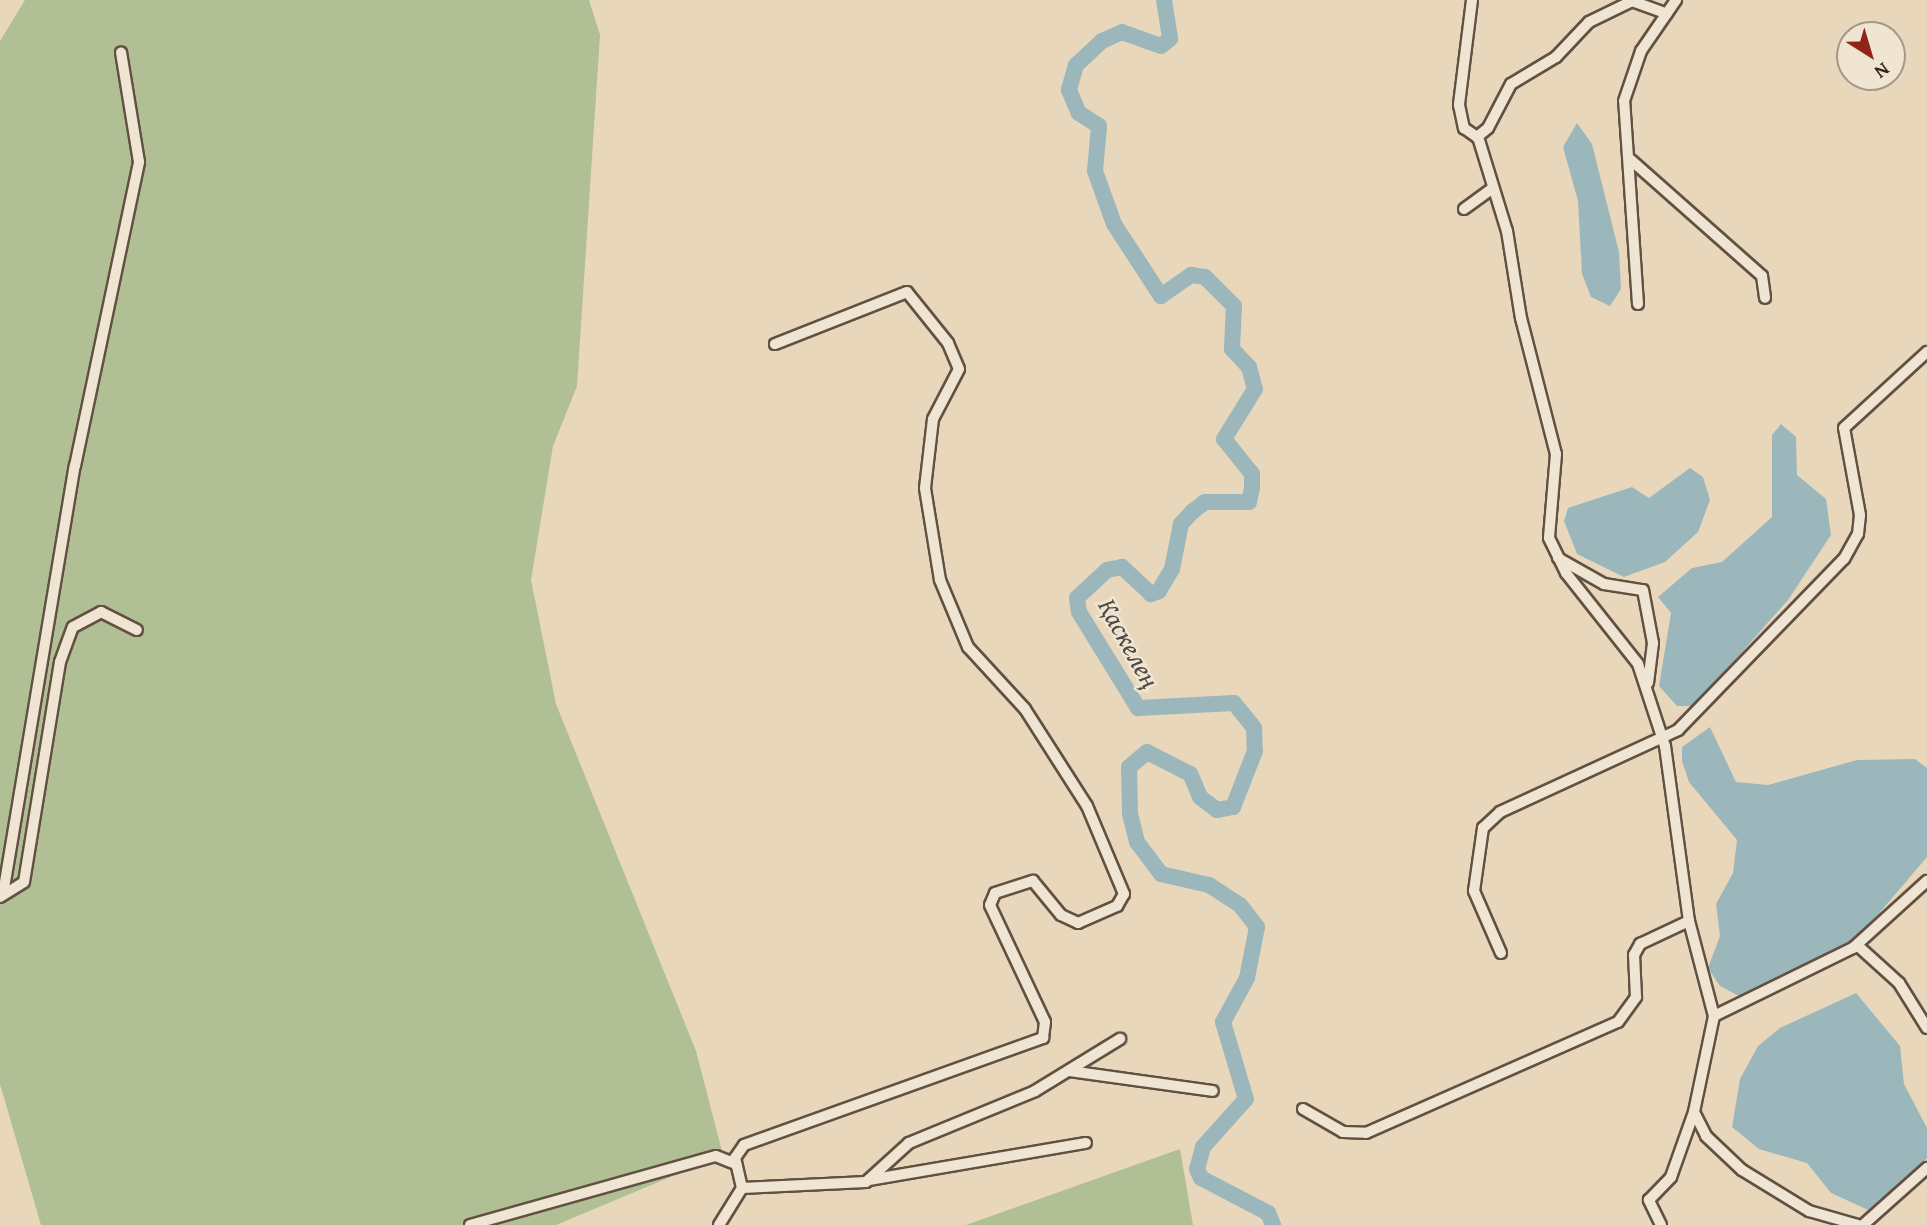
<!DOCTYPE html>
<meta charset="utf-8">
<style>
body{margin:0}
#map{position:relative;width:1927px;height:1225px;overflow:hidden;background:#e8d7bb;font-family:"Gentium Book Plus",serif}
div>[style]{position:absolute}
[style*='--x']{left:calc(var(--x)*1px);top:calc(var(--y)*1px);width:calc(var(--w)*1px);rotate:calc(var(--a)*1deg)}
.green>*{inset:0;background:#b1bf94}
.water>*{inset:0;background:#9cb7bb}
.river>*{height:16px;margin:-8px;padding:0 8px;transform-origin:8px;border-radius:8px;background:#9cb7bb}
.roads{filter:drop-shadow(2px 0 #625143) drop-shadow(-2px 0 #625143) drop-shadow(0 2px #625143) drop-shadow(0 -2px #625143)}
.minor>*{height:10px;margin:-5px;padding:0 5px;transform-origin:5px;border-radius:5px;background:#f0e5d3}
span{translate:-50% -50%;white-space:nowrap;text-align:center;line-height:1.15;-webkit-text-stroke:5px #f0e5d3;paint-order:stroke}
.water-label{font-size:26px;color:#4f4943;font-style:italic}
.north{position:absolute;left:1836px;top:21px;width:70px;height:70px;box-sizing:border-box;background:#f0e5d3;border:2px solid #a59889;border-radius:50%;rotate:143deg;font-size:19px;font-weight:700;line-height:28px;text-align:center;color:#35241b}
.north::after{content:'';display:block;margin:auto;width:24px;height:32px;background:#8f2418;clip-path:polygon(50% 0,100% 100%,50% 72%,0 100%)}
</style>
<div id="map">
<div class="green">
<div style="clip-path:polygon(25px 0,589px 0,600px 35px,577px 386px,553px 446px,531px 580px,556px 704px,696px 1051px,723px 1155px,556px 1225px,41px 1225px,0 1084px,0 41px)"></div>
<div style="clip-path:polygon(1180px 1149px,1193px 1225px,966px 1225px)"></div>
</div>
<div class="water">
<div style="clip-path:polygon(1577px 123px,1592px 144px,1619px 252px,1621px 289px,1610px 306px,1591px 297px,1582px 274px,1578px 201px,1563px 147px)"></div>
<div style="clip-path:polygon(1781px 424px,1796px 437px,1797px 475px,1826px 499px,1831px 535px,1788px 600px,1706px 693px,1692px 706px,1677px 706px,1659px 686px,1671px 613px,1658px 597px,1692px 568px,1722px 562px,1772px 517px,1772px 435px)"></div>
<div style="clip-path:polygon(1690px 468px,1703px 477px,1710px 500px,1698px 532px,1665px 562px,1624px 577px,1577px 554px,1564px 521px,1568px 508px,1632px 487px,1649px 498px)"></div>
<div style="clip-path:polygon(1710px 727px,1736px 782px,1768px 785px,1857px 760px,1915px 759px,1927px 768px,1927px 857px,1853px 944px,1741px 997px,1720px 986px,1708px 968px,1720px 936px,1716px 904px,1733px 873px,1737px 840px,1689px 782px,1682px 761px,1682px 747px)"></div>
<div style="clip-path:polygon(1856px 993px,1900px 1046px,1904px 1084px,1927px 1128px,1927px 1158px,1875px 1213px,1831px 1193px,1807px 1163px,1759px 1149px,1732px 1127px,1740px 1079px,1758px 1046px,1780px 1028px)"></div>
</div>
<div class="river">
<div style="--x:1164;--y:0;--w:39;--a:81"></div>
<div style="--x:1170;--y:39;--w:11;--a:142"></div>
<div style="--x:1161;--y:46;--w:41;--a:-160.3"></div>
<div style="--x:1122;--y:32;--w:22;--a:156"></div>
<div style="--x:1102;--y:41;--w:35;--a:137"></div>
<div style="--x:1076;--y:65;--w:26;--a:106"></div>
<div style="--x:1069;--y:90;--w:25;--a:67"></div>
<div style="--x:1079;--y:113;--w:24;--a:33"></div>
<div style="--x:1099;--y:126;--w:45;--a:95.1"></div>
<div style="--x:1095;--y:171;--w:56;--a:70.3"></div>
<div style="--x:1114;--y:224;--w:86;--a:56.9"></div>
<div style="--x:1161;--y:296;--w:37;--a:-35"></div>
<div style="--x:1191;--y:275;--w:14;--a:8"></div>
<div style="--x:1205;--y:277;--w:41;--a:45"></div>
<div style="--x:1234;--y:306;--w:43;--a:92.7"></div>
<div style="--x:1232;--y:349;--w:25;--a:47"></div>
<div style="--x:1249;--y:367;--w:23;--a:75"></div>
<div style="--x:1255;--y:389;--w:59;--a:121.8"></div>
<div style="--x:1224;--y:439;--w:45;--a:51.3"></div>
<div style="--x:1252;--y:474;--w:14;--a:90"></div>
<div style="--x:1252;--y:488;--w:14;--a:102"></div>
<div style="--x:1249;--y:502;--w:44;--a:180"></div>
<div style="--x:1205;--y:502;--w:15;--a:143"></div>
<div style="--x:1193;--y:511;--w:18;--a:133"></div>
<div style="--x:1181;--y:524;--w:46;--a:101.3"></div>
<div style="--x:1172;--y:569;--w:26;--a:121"></div>
<div style="--x:1159;--y:591;--w:9;--a:159"></div>
<div style="--x:1151;--y:594;--w:40;--a:-137"></div>
<div style="--x:1122;--y:567;--w:15;--a:169"></div>
<div style="--x:1107;--y:570;--w:41;--a:137"></div>
<div style="--x:1077;--y:598;--w:14;--a:82"></div>
<div style="--x:1079;--y:612;--w:113;--a:58.4"></div>
<div style="--x:1138;--y:708;--w:96;--a:-3"></div>
<div style="--x:1234;--y:703;--w:32;--a:51"></div>
<div style="--x:1254;--y:728;--w:23;--a:88"></div>
<div style="--x:1255;--y:751;--w:60;--a:111.4"></div>
<div style="--x:1233;--y:807;--w:16;--a:169"></div>
<div style="--x:1217;--y:810;--w:21;--a:-143"></div>
<div style="--x:1200;--y:797;--w:25;--a:-113"></div>
<div style="--x:1190;--y:774;--w:48;--a:-152.9"></div>
<div style="--x:1147;--y:752;--w:23;--a:140"></div>
<div style="--x:1129;--y:767;--w:47;--a:88.8"></div>
<div style="--x:1130;--y:814;--w:29;--a:76"></div>
<div style="--x:1137;--y:842;--w:40;--a:53"></div>
<div style="--x:1161;--y:874;--w:49;--a:12.9"></div>
<div style="--x:1209;--y:885;--w:37;--a:33"></div>
<div style="--x:1240;--y:905;--w:28;--a:52"></div>
<div style="--x:1257;--y:927;--w:52;--a:101.1"></div>
<div style="--x:1247;--y:978;--w:50;--a:118.6"></div>
<div style="--x:1223;--y:1022;--w:80;--a:73.4"></div>
<div style="--x:1246;--y:1099;--w:64;--a:131.9"></div>
<div style="--x:1203;--y:1147;--w:23;--a:105"></div>
<div style="--x:1197;--y:1169;--w:10;--a:66"></div>
<div style="--x:1201;--y:1178;--w:76;--a:27.6"></div>
<div style="--x:1268;--y:1213;--w:13;--a:67"></div>
</div>
<div class="roads">
<div class="minor">
<div style="--x:1472;--y:0;--w:106;--a:97.1"></div>
<div style="--x:1459;--y:105;--w:24;--a:78"></div>
<div style="--x:1464;--y:128;--w:16;--a:35"></div>
<div style="--x:1477;--y:137;--w:14;--a:-39"></div>
<div style="--x:1488;--y:128;--w:50;--a:-62.4"></div>
<div style="--x:1511;--y:84;--w:52;--a:-31"></div>
<div style="--x:1556;--y:57;--w:48;--a:-46.7"></div>
<div style="--x:1589;--y:22;--w:48;--a:-26"></div>
<div style="--x:1632;--y:1;--w:37;--a:20"></div>
<div style="--x:1478;--y:137;--w:98;--a:72.9"></div>
<div style="--x:1507;--y:231;--w:88;--a:80.9"></div>
<div style="--x:1521;--y:318;--w:140;--a:75.6"></div>
<div style="--x:1556;--y:454;--w:84;--a:94.8"></div>
<div style="--x:1549;--y:538;--w:39;--a:64"></div>
<div style="--x:1566;--y:573;--w:116;--a:51.6"></div>
<div style="--x:1638;--y:664;--w:86;--a:71.8"></div>
<div style="--x:1665;--y:746;--w:177;--a:82.2"></div>
<div style="--x:1689;--y:921;--w:98;--a:75.3"></div>
<div style="--x:1714;--y:1016;--w:98;--a:101.8"></div>
<div style="--x:1694;--y:1112;--w:27;--a:63"></div>
<div style="--x:1706;--y:1136;--w:50;--a:43.4"></div>
<div style="--x:1742;--y:1170;--w:79;--a:31.5"></div>
<div style="--x:1809;--y:1211;--w:51;--a:15.9"></div>
<div style="--x:1631;--y:160;--w:175;--a:41.5"></div>
<div style="--x:1762;--y:276;--w:22;--a:82"></div>
<div style="--x:1464;--y:209;--w:36;--a:-36"></div>
<div style="--x:1638;--y:304;--w:203;--a:-93.9"></div>
<div style="--x:1624;--y:101;--w:53;--a:-71.2"></div>
<div style="--x:1641;--y:51;--w:62;--a:-55.5"></div>
<div style="--x:1558;--y:558;--w:53;--a:29.5"></div>
<div style="--x:1604;--y:584;--w:39;--a:9"></div>
<div style="--x:1643;--y:590;--w:54;--a:79.3"></div>
<div style="--x:1653;--y:643;--w:40;--a:97.1"></div>
<div style="--x:3;--y:894;--w:434;--a:-80.5"></div>
<div style="--x:75;--y:466;--w:311;--a:-78.1"></div>
<div style="--x:139;--y:162;--w:111;--a:-99.3"></div>
<div style="--x:0;--y:897;--w:28;--a:-32"></div>
<div style="--x:24;--y:882;--w:223;--a:-80.7"></div>
<div style="--x:60;--y:662;--w:37;--a:-70"></div>
<div style="--x:73;--y:627;--w:32;--a:-28"></div>
<div style="--x:101;--y:612;--w:40;--a:26.6"></div>
<div style="--x:1857;--y:945;--w:57;--a:42.1"></div>
<div style="--x:1899;--y:983;--w:53;--a:58.1"></div>
<div style="--x:1501;--y:953;--w:68;--a:-113.5"></div>
<div style="--x:1474;--y:891;--w:64;--a:-81.9"></div>
<div style="--x:1483;--y:828;--w:23;--a:-43"></div>
<div style="--x:1500;--y:812;--w:196;--a:-24.7"></div>
<div style="--x:1678;--y:730;--w:238;--a:-45.9"></div>
<div style="--x:1844;--y:559;--w:29;--a:-61"></div>
<div style="--x:1858;--y:534;--w:19;--a:-84"></div>
<div style="--x:1860;--y:515;--w:88;--a:-100.4"></div>
<div style="--x:1844;--y:428;--w:113;--a:-42.5"></div>
<div style="--x:1714;--y:1016;--w:155;--a:-26.1"></div>
<div style="--x:1853;--y:948;--w:100;--a:-42.2"></div>
<div style="--x:1069;--y:1071;--w:145;--a:7.9"></div>
<div style="--x:1303;--y:1109;--w:46;--a:29.9"></div>
<div style="--x:1343;--y:1132;--w:23;--a:2"></div>
<div style="--x:1366;--y:1133;--w:275;--a:-23.8"></div>
<div style="--x:1618;--y:1022;--w:31;--a:-54"></div>
<div style="--x:1636;--y:997;--w:42;--a:-92.7"></div>
<div style="--x:1634;--y:955;--w:13;--a:-61"></div>
<div style="--x:1640;--y:944;--w:54;--a:-25.1"></div>
<div style="--x:869;--y:1180;--w:220;--a:-9.7"></div>
<div style="--x:742;--y:1188;--w:31;--a:-103"></div>
<div style="--x:735;--y:1158;--w:16;--a:-55"></div>
<div style="--x:744;--y:1145;--w:318;--a:-19.7"></div>
<div style="--x:1043;--y:1038;--w:16;--a:-83"></div>
<div style="--x:1045;--y:1022;--w:129;--a:-115.2"></div>
<div style="--x:990;--y:905;--w:13;--a:-67"></div>
<div style="--x:995;--y:893;--w:40;--a:-18"></div>
<div style="--x:1033;--y:881;--w:44;--a:50.5"></div>
<div style="--x:1061;--y:915;--w:19;--a:25"></div>
<div style="--x:1078;--y:923;--w:43;--a:-23.6"></div>
<div style="--x:1117;--y:906;--w:14;--a:-60"></div>
<div style="--x:1124;--y:894;--w:95;--a:-112.8"></div>
<div style="--x:1087;--y:806;--w:115;--a:-122.6"></div>
<div style="--x:1025;--y:709;--w:84;--a:-132.6"></div>
<div style="--x:968;--y:647;--w:73;--a:-112.7"></div>
<div style="--x:940;--y:580;--w:93;--a:-99.3"></div>
<div style="--x:925;--y:488;--w:69;--a:-83.4"></div>
<div style="--x:933;--y:419;--w:56;--a:-62.5"></div>
<div style="--x:959;--y:369;--w:28;--a:-113"></div>
<div style="--x:948;--y:343;--w:65;--a:-128.8"></div>
<div style="--x:907;--y:292;--w:142;--a:158.5"></div>
<div style="--x:470;--y:1225;--w:255;--a:-15.7"></div>
<div style="--x:716;--y:1156;--w:22;--a:22"></div>
<div style="--x:719;--y:1225;--w:44;--a:-58.1"></div>
<div style="--x:742;--y:1188;--w:124;--a:-2.8"></div>
<div style="--x:866;--y:1182;--w:58;--a:-42.2"></div>
<div style="--x:909;--y:1143;--w:136;--a:-22.4"></div>
<div style="--x:1035;--y:1091;--w:100;--a:-31.5"></div>
<div style="--x:1661;--y:1225;--w:28;--a:-116"></div>
<div style="--x:1649;--y:1200;--w:32;--a:-46"></div>
<div style="--x:1671;--y:1177;--w:69;--a:-70.5"></div>
<div style="--x:1863;--y:1225;--w:86;--a:-41.7"></div>
</div>
</div>
<div class="water-label">
<span style="left:1129px;top:643px;rotate:61deg">Қаскелең</span>
</div>
<div class="north">N</div>
</div>
